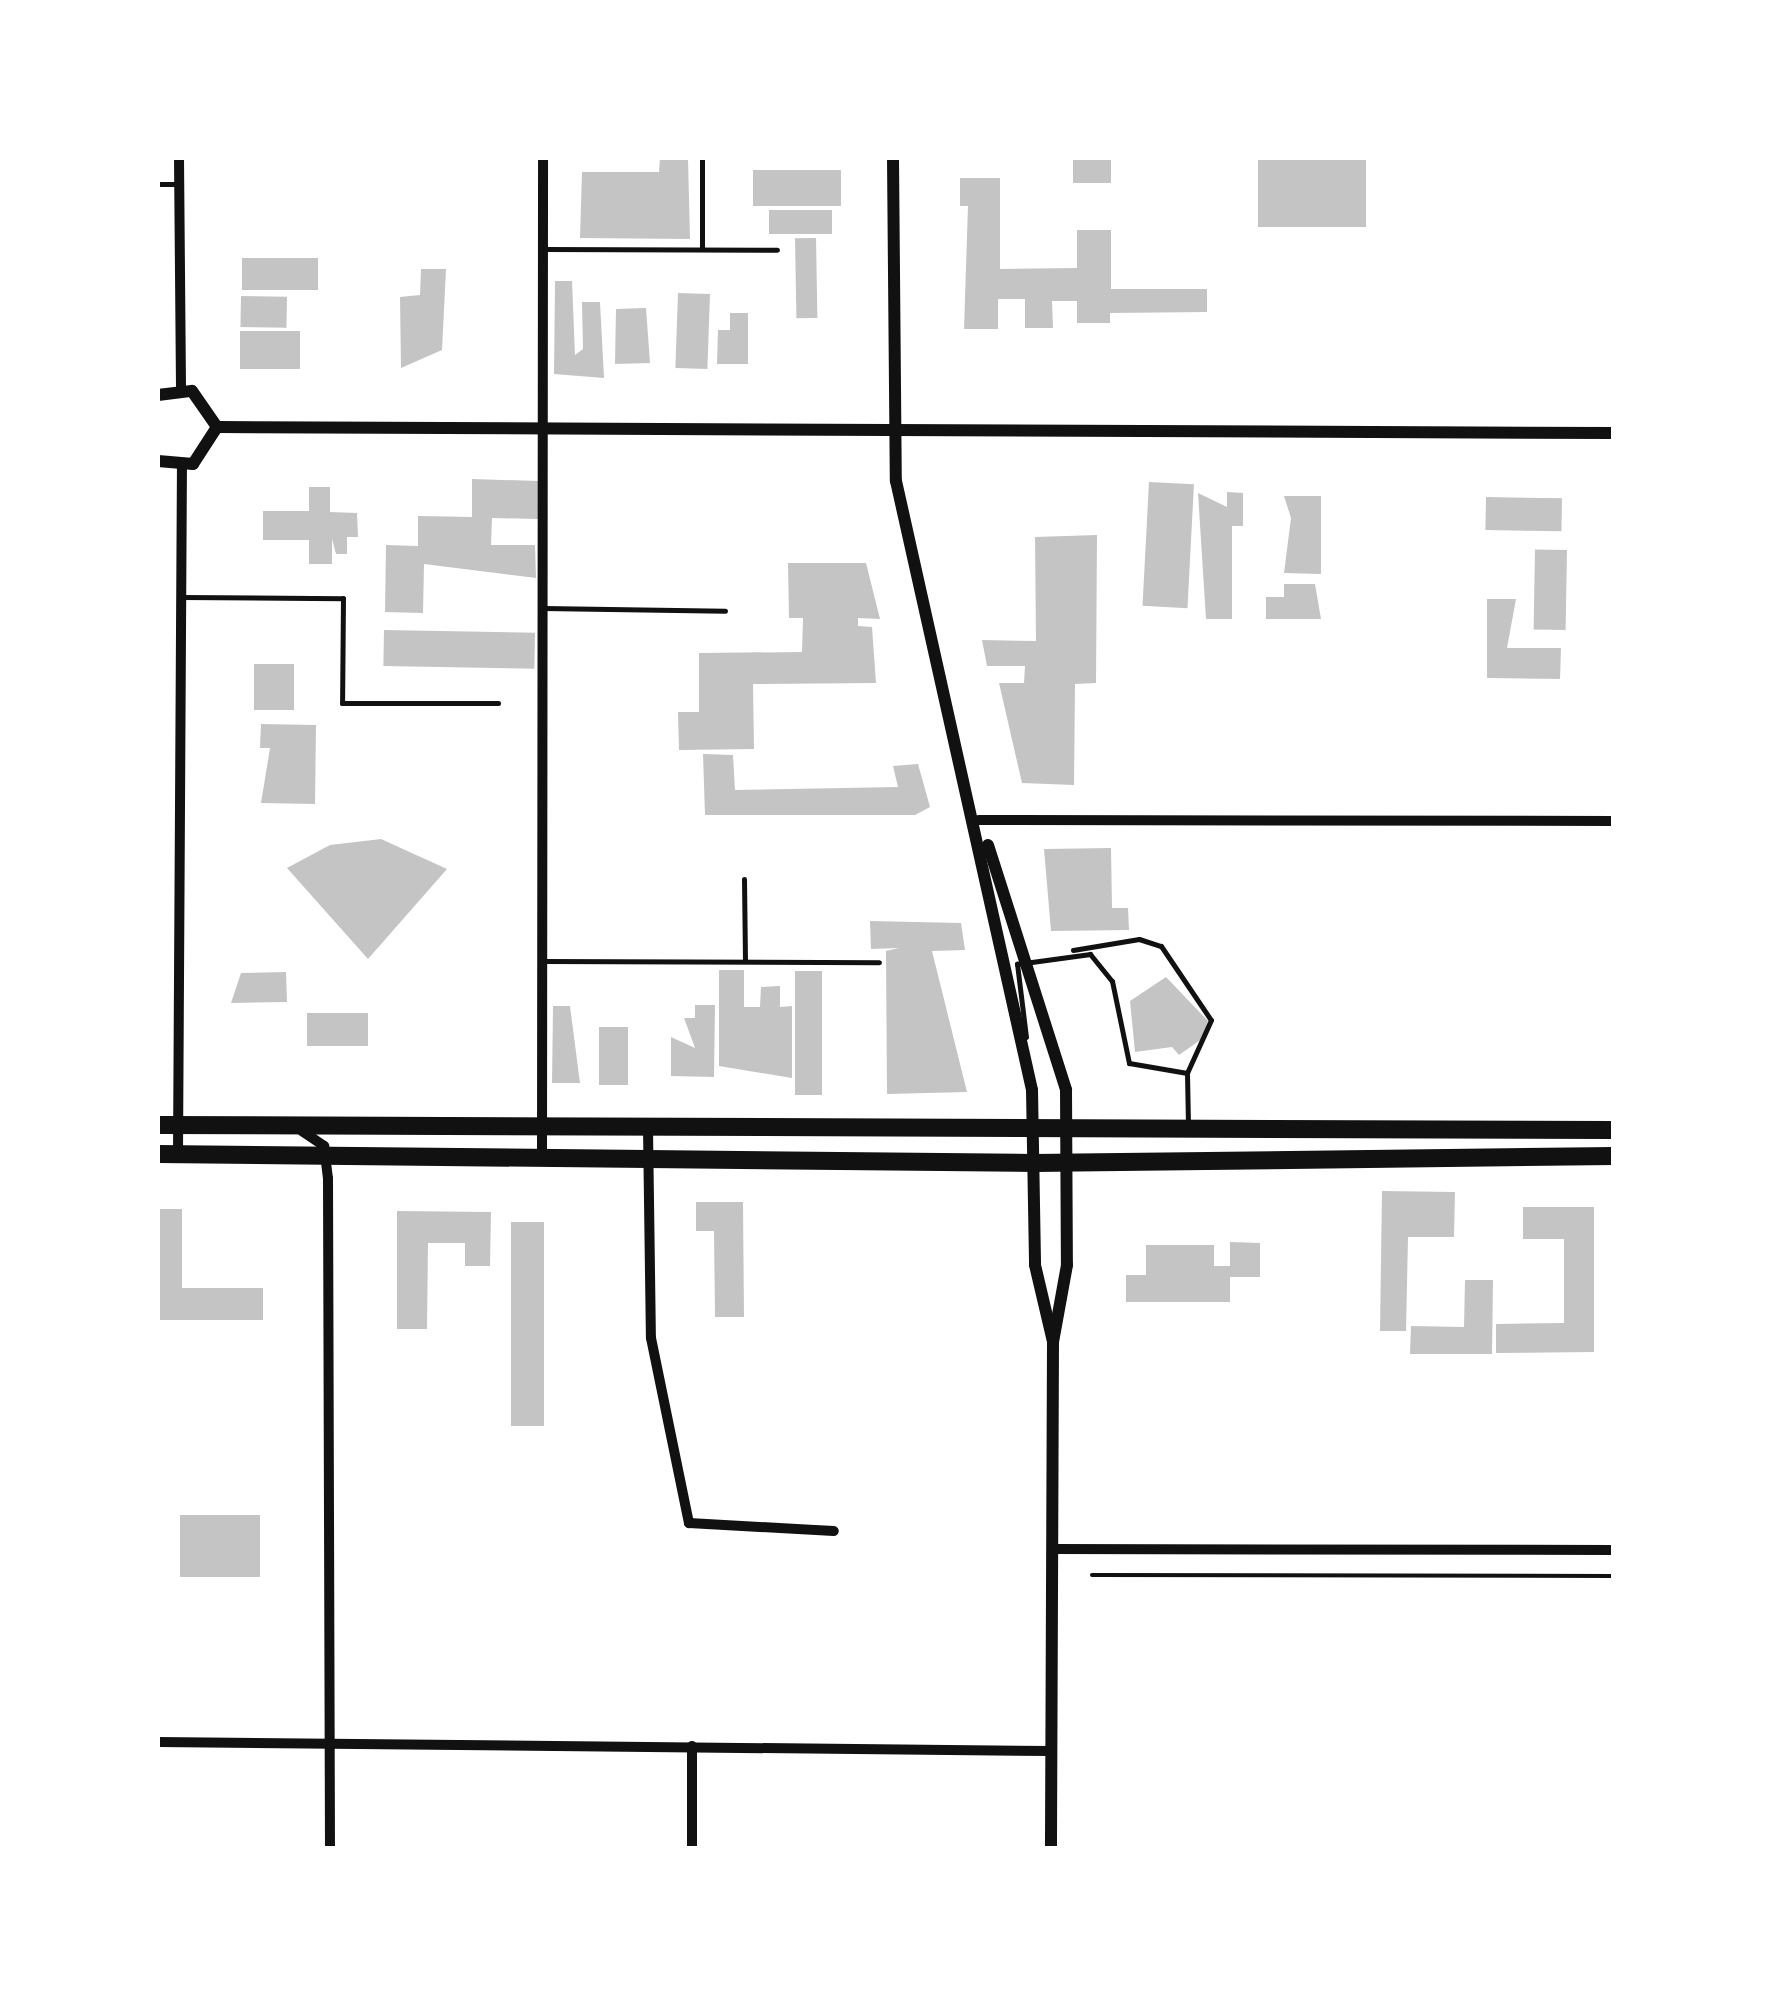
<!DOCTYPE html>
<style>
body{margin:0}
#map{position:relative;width:1771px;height:2006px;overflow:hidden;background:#fff;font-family:"Archivo Narrow",sans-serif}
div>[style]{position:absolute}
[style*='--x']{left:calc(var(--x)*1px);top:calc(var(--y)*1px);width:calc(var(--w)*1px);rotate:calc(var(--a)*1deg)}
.building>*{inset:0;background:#c4c4c4;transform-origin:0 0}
.path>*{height:4px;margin:-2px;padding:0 2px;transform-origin:2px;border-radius:2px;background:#111}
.service>*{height:5px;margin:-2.5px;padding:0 2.5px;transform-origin:2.5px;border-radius:2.5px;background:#111}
.minor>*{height:10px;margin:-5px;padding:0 5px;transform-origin:5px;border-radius:5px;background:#111}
.tertiary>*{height:12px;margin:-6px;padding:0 6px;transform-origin:6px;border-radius:6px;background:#111}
.trunk>*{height:18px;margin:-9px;padding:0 9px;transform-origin:9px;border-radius:9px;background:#111}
span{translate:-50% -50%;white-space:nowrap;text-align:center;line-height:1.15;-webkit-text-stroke:8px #fff;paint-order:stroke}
.frame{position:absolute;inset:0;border:160px solid #fff;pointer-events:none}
</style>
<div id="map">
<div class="building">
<div style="clip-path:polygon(660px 158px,688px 158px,690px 239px,580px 238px,582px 172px,659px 172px)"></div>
<div style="left:1073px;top:160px;width:38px;height:23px"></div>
<div style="left:1258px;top:160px;width:108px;height:67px"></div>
<div style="left:753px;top:170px;width:88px;height:36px"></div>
<div style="clip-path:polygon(960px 178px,1000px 178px,1000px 269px,1077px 268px,1077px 230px,1111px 230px,1111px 289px,1207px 289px,1207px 312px,1110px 313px,1110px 323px,1077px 323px,1077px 301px,1052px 301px,1053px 328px,1025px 328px,1025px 299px,998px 299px,998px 329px,964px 329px,968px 206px,960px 206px)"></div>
<div style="left:769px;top:210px;width:63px;height:24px"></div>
<div style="left:816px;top:238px;width:80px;height:21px;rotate:89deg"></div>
<div style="left:318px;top:258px;width:32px;height:76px;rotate:90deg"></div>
<div style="clip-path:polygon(421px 269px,446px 269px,442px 350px,401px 368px,400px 297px,420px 295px)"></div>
<div style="clip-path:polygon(555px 281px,572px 281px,575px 355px,583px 349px,582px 302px,600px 302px,604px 378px,554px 374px)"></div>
<div style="left:678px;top:293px;width:32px;height:75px;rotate:2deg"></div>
<div style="left:241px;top:296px;width:46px;height:31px;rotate:1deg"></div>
<div style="clip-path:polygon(646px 308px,650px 363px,615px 364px,616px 309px)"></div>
<div style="clip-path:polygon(730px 313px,748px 313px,748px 364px,717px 364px,718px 330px,730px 330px)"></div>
<div style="left:300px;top:331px;width:38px;height:60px;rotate:90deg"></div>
<div style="clip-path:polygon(472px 479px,539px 481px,538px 519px,492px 518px,491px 545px,535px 545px,536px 578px,424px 564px,423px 613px,385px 612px,386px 545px,418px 546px,418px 516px,472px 517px)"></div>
<div style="left:1149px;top:482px;width:45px;height:124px;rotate:3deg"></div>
<div style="clip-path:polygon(309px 487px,330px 487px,330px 512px,357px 513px,358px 537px,347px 537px,347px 554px,336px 554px,332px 539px,332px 564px,309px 564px,309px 540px,263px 540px,263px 511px,309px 511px)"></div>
<div style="clip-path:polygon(1227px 492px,1243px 493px,1243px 526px,1232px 526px,1232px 619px,1206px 619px,1198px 493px,1227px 507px)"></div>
<div style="clip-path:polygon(1284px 496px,1321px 496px,1321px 574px,1284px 573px,1291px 518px)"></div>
<div style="left:1486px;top:497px;width:76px;height:33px;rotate:1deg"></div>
<div style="clip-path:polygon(1097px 535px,1096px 683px,1075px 684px,1074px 785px,1022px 783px,999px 683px,1024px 683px,1025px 666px,987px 666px,982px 640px,1036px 641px,1035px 537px)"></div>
<div style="left:1567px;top:550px;width:80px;height:32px;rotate:91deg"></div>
<div style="clip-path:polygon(788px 563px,866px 563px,880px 619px,858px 618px,858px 626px,872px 627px,876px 683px,753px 684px,754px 749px,679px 750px,678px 712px,699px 712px,699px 653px,802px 652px,803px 618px,789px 618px)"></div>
<div style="clip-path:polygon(1284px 584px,1315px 584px,1321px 619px,1266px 619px,1266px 597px,1284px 597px)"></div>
<div style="clip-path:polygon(1487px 599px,1516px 599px,1507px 648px,1561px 648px,1560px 679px,1487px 678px)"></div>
<div style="left:384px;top:630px;width:151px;height:36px;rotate:1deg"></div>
<div style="left:254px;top:664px;width:40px;height:46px"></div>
<div style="clip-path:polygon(261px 724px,316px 725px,315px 804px,261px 803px,270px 748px,260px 748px)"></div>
<div style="clip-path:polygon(703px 754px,733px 755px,735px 790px,898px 787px,893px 766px,918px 764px,930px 807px,915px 815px,705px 815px)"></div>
<div style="clip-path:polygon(381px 839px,447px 869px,368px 959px,287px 868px,330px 845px)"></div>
<div style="clip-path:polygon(1111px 848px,1112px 908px,1128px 908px,1129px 930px,1051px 931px,1044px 849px)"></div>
<div style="clip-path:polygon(870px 921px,961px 923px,965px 950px,932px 951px,967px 1092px,887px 1094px,886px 951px,899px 948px,871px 949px)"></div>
<div style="clip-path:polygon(719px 970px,744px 970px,744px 1007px,760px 1007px,761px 987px,780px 986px,780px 1007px,792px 1006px,792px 1078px,719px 1066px)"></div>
<div style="left:795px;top:971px;width:27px;height:124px"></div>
<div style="clip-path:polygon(286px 972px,287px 1002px,231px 1003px,241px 973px)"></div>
<div style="clip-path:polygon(1166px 977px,1208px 1021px,1206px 1036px,1179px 1055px,1172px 1047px,1135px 1052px,1130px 1001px)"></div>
<div style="clip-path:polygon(695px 1005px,715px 1005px,714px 1077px,671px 1076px,671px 1037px,695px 1048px,684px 1018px,695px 1018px)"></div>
<div style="clip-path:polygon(553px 1006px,570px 1006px,580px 1083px,552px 1083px)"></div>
<div style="left:368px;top:1013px;width:33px;height:61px;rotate:90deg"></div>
<div style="left:599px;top:1027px;width:29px;height:58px"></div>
<div style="clip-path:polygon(1382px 1191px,1455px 1192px,1454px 1237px,1408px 1237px,1406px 1331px,1380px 1331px)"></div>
<div style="clip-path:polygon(696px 1202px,743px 1202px,744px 1317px,715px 1317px,714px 1231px,696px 1231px)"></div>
<div style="clip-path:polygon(1523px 1207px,1594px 1207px,1594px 1352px,1496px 1353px,1496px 1324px,1564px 1323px,1564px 1239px,1523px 1239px)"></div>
<div style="clip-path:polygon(158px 1209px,182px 1209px,182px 1288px,263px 1288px,263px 1320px,158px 1320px)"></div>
<div style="clip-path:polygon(397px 1211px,491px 1212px,490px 1266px,465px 1266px,465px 1243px,428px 1243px,427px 1329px,397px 1329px)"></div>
<div style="left:511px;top:1222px;width:33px;height:204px"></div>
<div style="clip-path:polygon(1230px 1242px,1260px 1243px,1260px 1277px,1230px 1277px,1230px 1302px,1126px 1302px,1126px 1275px,1146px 1275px,1146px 1245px,1214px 1245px,1214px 1266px,1230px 1266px)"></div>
<div style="clip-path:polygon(1465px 1280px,1493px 1280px,1492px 1354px,1410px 1354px,1411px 1326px,1464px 1327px)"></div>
<div style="left:180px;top:1515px;width:80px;height:62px"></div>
</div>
<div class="path">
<div style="--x:1092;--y:1575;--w:522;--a:0.11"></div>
</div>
<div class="service">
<div style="--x:702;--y:158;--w:91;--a:90"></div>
<div style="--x:158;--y:184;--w:19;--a:0"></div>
<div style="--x:545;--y:249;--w:232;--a:0.2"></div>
<div style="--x:181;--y:597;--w:162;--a:0.4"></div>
<div style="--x:343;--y:598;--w:105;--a:90.5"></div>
<div style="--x:342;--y:703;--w:156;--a:0"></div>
<div style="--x:543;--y:608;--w:182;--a:0.9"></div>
<div style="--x:744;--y:879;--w:82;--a:89.3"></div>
<div style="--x:1073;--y:950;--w:67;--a:-9.5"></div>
<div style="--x:1139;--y:939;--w:23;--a:18"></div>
<div style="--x:1161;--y:946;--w:89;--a:56"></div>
<div style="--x:1211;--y:1020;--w:58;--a:114.4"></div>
<div style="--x:542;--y:961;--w:337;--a:0.2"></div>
<div style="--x:1026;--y:1037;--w:74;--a:-97"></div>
<div style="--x:1017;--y:964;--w:74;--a:-7.8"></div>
<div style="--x:1090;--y:954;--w:35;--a:51"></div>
<div style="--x:1112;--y:981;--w:84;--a:78.3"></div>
<div style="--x:1129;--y:1063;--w:59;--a:9.8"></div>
<div style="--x:1187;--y:1073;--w:52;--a:88.9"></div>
</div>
<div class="minor">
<div style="--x:179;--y:158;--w:231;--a:89.5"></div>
<div style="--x:979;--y:820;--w:635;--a:0.09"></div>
<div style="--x:648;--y:1129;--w:209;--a:89.2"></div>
<div style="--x:651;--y:1338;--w:189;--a:78.4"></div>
<div style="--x:689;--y:1523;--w:145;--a:3.2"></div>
<div style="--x:302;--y:1131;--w:27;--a:34"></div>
<div style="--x:324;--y:1146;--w:32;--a:83"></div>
<div style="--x:328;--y:1178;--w:670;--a:89.83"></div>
<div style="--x:178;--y:1153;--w:686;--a:-89.67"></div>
<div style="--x:542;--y:1158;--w:1000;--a:-89.94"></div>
<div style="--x:1053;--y:1549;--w:561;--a:0.1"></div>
<div style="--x:158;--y:1742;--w:893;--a:0.58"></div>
<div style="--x:692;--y:1848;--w:102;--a:-90"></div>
</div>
<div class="tertiary">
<div style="--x:893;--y:158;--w:323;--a:89.5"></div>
<div style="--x:896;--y:481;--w:624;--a:77.41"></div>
<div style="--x:1032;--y:1090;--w:175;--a:89"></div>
<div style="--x:1035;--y:1265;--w:79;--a:76.8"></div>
<div style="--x:158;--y:395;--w:34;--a:-7"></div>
<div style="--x:192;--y:391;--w:44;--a:55.2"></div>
<div style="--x:217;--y:427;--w:44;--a:123"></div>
<div style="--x:193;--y:464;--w:35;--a:-175"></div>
<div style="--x:217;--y:427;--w:1397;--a:0.25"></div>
<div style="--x:988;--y:845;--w:257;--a:72.3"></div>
<div style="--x:1066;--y:1090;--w:175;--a:89.7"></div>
<div style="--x:1067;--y:1265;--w:78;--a:100.3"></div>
<div style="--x:1053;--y:1342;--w:506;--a:90.23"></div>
</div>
<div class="trunk">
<div style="--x:158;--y:1125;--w:1456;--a:0.2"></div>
<div style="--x:158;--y:1154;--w:876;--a:0.59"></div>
<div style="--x:1034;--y:1163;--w:580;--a:-0.69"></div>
</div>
<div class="frame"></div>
</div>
